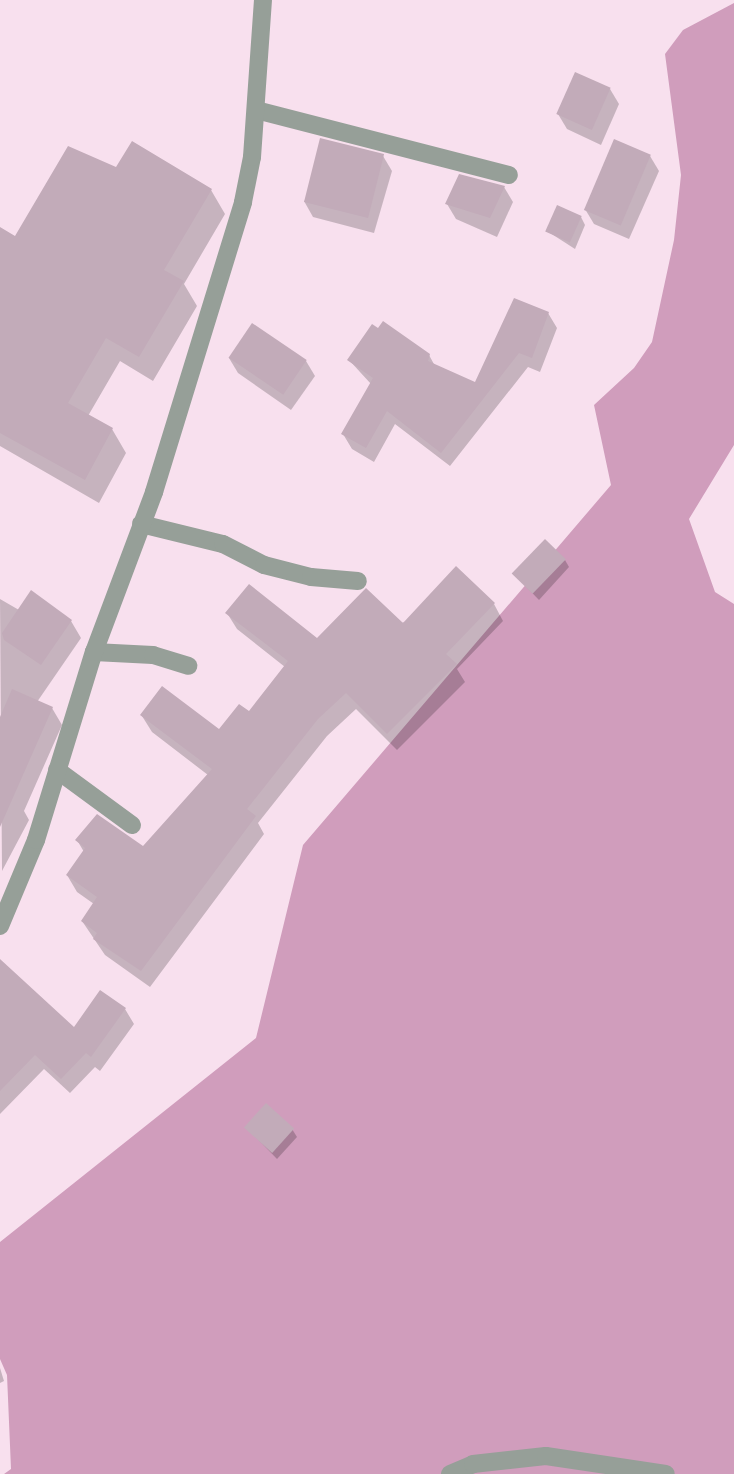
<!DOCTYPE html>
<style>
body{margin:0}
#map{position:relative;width:734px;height:1474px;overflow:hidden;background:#f8e0ee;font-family:"Titillium Web",sans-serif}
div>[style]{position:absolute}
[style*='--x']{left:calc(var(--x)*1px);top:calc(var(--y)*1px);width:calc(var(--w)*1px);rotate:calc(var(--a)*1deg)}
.forest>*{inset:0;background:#d09dbc}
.shadow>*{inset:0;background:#0003}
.building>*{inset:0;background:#c2abb9;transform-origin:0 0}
.street>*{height:18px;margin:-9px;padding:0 9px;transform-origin:9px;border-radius:9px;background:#969f98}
span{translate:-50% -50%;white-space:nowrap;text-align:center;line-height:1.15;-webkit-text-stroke:4.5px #fff;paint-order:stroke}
</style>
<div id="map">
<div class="forest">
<div style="clip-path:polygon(734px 3px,734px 445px,689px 519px,715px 592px,734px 604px,734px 1474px,4px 1474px,11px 1469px,7px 1375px,0 1359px,0 1242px,256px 1038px,303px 845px,611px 485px,594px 405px,634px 368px,652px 342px,674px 240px,681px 175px,665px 54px,683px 30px)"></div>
</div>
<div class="shadow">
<div style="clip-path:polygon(610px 89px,619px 104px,601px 145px,567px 129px,558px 114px)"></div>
<div style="clip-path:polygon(383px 156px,392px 171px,374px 233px,313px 217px,304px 201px)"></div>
<div style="clip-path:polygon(650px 156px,659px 171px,629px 239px,594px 224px,585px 209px)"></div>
<div style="clip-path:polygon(117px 169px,211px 190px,225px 214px,184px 284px,197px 306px,153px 381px,120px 361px,88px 416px,112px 429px,126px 453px,99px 503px,0 446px,0 229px,16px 238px)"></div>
<div style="clip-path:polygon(504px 187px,513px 202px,497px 237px,456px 219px,447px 204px)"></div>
<div style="clip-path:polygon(581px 217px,585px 225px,575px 249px,547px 231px)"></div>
<div style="clip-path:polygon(548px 313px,557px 328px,540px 372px,528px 367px,450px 466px,395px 424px,374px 462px,352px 449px,343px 434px,371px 384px,349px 360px,429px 355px,435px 366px,476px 384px)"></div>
<div style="clip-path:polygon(229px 358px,306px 361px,315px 376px,291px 410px,238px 373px)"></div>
<div style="clip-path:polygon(565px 560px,569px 567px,539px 600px,514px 574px)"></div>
<div style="clip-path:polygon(0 599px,19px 610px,71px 621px,81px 638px,37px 702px,52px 708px,62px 725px,24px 811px,29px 820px,2px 871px)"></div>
<div style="clip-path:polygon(494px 604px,503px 621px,457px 669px,465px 682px,397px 750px,356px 709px,327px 736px,258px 823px,264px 834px,150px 987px,105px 955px,82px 921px,94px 904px,77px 892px,67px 875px,84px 852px,77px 840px,143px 848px,208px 775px,152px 732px,142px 716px,220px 731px,249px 713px,285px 667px,237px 629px,227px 613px,317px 640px)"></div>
<div style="clip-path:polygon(0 981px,74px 1030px,125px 1009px,134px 1024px,100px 1071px,95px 1067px,70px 1093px,44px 1069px,0 1114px)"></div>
<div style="clip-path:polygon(246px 1127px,292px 1129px,297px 1137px,277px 1159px)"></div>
<div style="clip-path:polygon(0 1368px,4px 1381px,0 1383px)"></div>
</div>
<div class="building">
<div style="left:575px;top:72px;width:39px;height:46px;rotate:24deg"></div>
<div style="left:320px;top:138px;width:66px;height:66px;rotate:14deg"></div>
<div style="left:614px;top:139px;width:40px;height:77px;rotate:23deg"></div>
<div style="clip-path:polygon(132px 141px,212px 189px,164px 270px,184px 281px,139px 357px,106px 338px,68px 403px,113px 428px,85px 480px,0 433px,0 227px,15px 236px,68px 146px,116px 167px)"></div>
<div style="clip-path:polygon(459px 174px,505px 186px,490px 218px,445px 204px)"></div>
<div style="left:557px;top:205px;width:27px;height:29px;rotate:24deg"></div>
<div style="clip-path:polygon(514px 298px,549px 312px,532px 358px,519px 353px,441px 453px,387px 411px,366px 448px,341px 434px,373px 378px,347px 360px,372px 324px,378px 328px,383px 321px,430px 354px,428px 361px,475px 382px)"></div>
<div style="left:252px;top:323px;width:66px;height:42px;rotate:34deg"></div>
<div style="left:545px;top:539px;width:29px;height:48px;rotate:44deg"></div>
<div style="clip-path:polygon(456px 566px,495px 603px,446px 654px,457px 664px,387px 734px,346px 693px,318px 719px,247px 809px,256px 816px,141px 971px,93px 939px,97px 933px,81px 921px,97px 897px,66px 875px,85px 848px,75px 840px,97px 814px,143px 846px,212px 769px,140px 715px,162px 686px,219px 729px,239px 704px,249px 711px,288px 661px,225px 613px,249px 584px,317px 638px,366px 588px,403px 623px)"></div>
<div style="clip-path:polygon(31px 590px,72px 620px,41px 665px,4px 640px,2px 633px)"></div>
<div style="clip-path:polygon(12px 689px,53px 707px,0 827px,0 717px)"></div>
<div style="clip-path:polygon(0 959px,74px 1027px,100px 990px,126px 1008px,91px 1057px,86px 1053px,61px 1079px,35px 1055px,0 1091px)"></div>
<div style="left:266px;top:1103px;width:38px;height:33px;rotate:42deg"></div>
</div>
<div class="street">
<div style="--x:256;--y:110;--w:261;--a:14.4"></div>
<div style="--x:141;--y:524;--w:84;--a:13.7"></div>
<div style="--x:223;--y:544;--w:46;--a:27.1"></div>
<div style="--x:264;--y:565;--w:49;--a:14.3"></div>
<div style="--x:311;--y:577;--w:47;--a:4.9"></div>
<div style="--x:94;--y:652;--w:59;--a:2.9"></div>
<div style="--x:153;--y:655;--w:37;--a:17"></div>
<div style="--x:57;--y:770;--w:93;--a:36.3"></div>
<div style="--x:0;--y:926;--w:93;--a:-67.3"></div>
<div style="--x:36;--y:840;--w:197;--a:-72.9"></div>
<div style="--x:94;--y:652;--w:171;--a:-69.4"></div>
<div style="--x:154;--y:492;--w:303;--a:-72.9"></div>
<div style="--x:243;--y:202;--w:46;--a:-78.7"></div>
<div style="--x:252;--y:157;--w:157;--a:-86"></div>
<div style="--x:450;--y:1474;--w:25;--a:-23"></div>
<div style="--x:473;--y:1464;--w:73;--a:-6.3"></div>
<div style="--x:546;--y:1456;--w:121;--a:8.5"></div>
</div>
</div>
